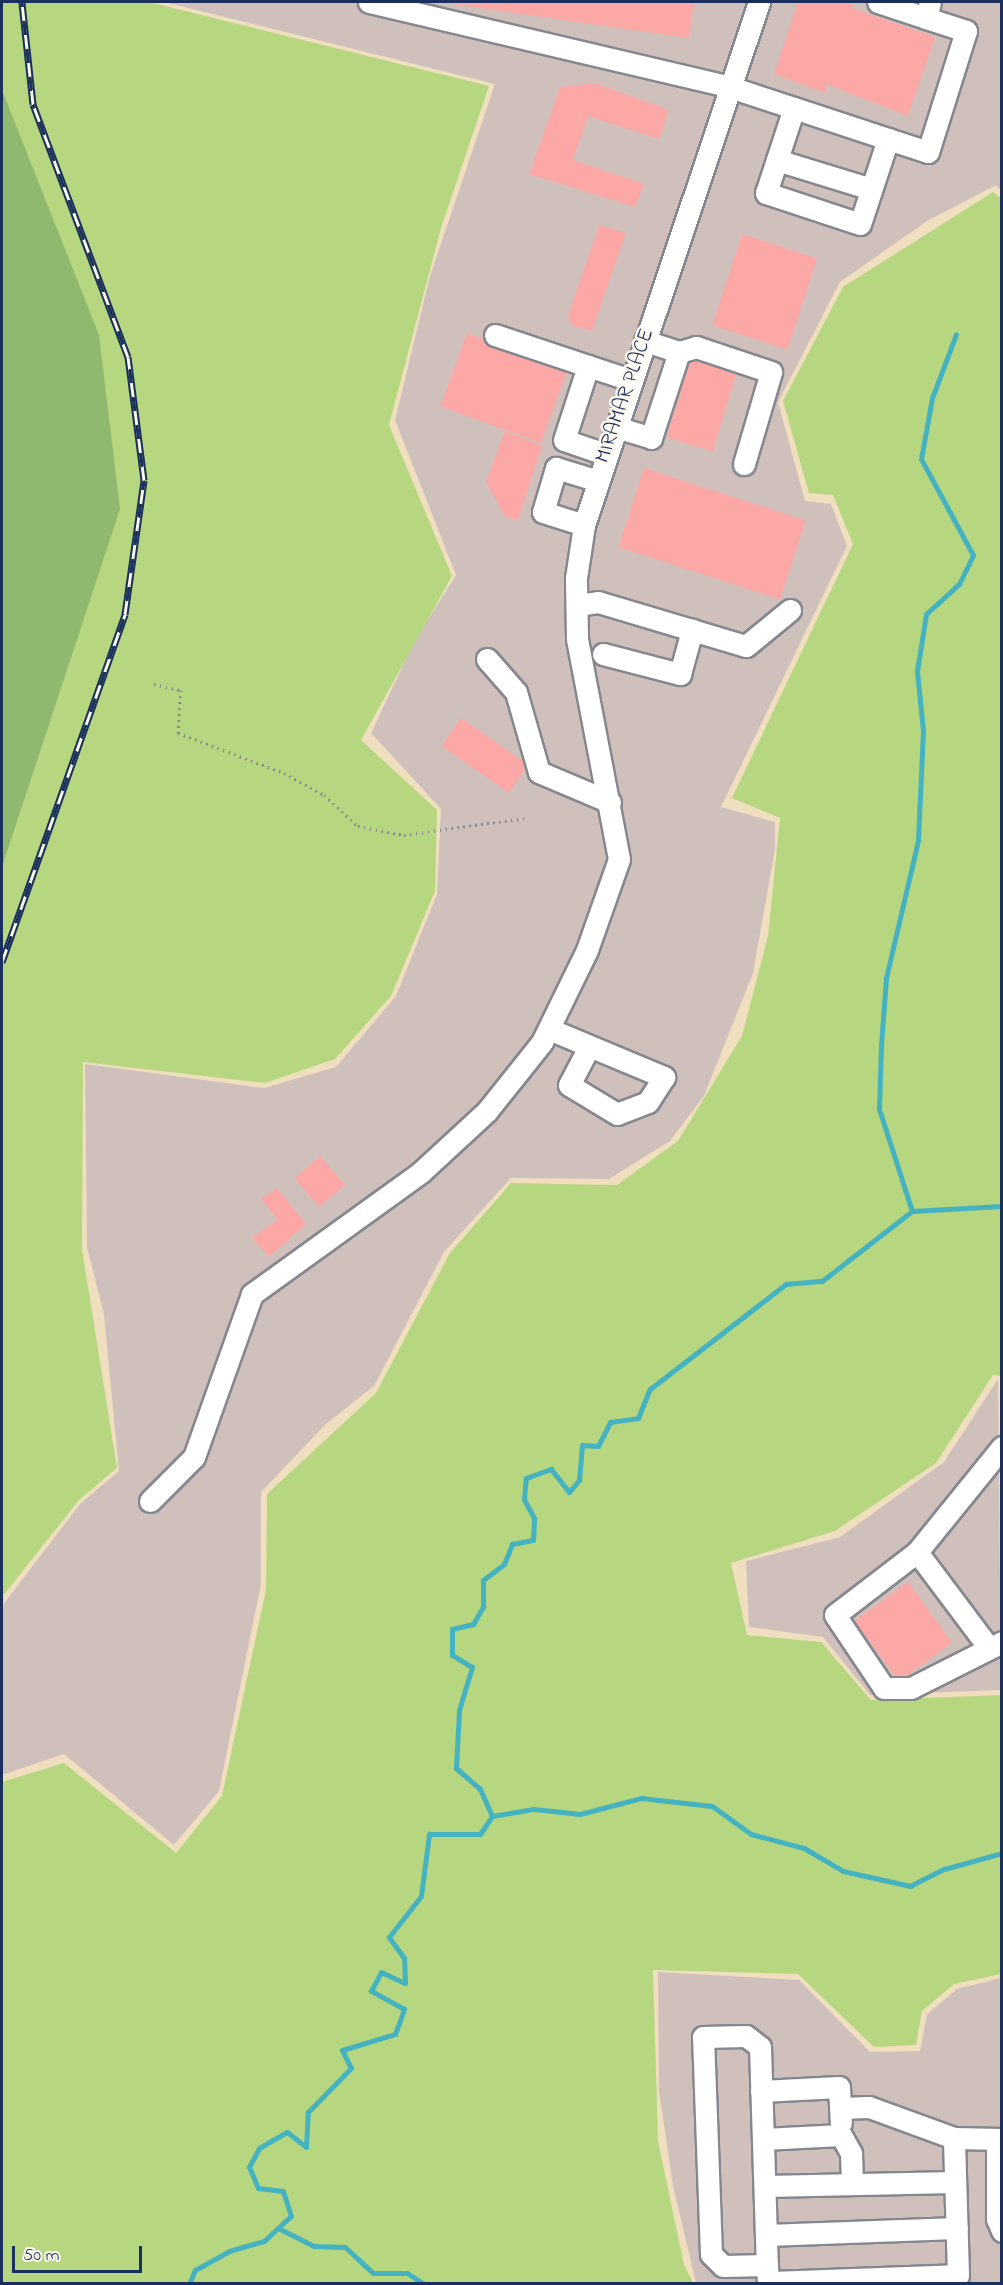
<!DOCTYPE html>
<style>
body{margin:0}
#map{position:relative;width:1003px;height:2285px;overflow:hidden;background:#efdfbf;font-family:"Indie Flower",sans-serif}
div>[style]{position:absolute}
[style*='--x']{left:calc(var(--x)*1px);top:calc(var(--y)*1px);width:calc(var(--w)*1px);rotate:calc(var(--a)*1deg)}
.industrial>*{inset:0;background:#d0c0bc}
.green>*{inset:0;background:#b6d77f}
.forest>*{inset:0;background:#90b86e}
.stream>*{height:5px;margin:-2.5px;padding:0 2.5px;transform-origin:2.5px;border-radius:2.5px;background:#45b2c1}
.building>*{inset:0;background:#fba8a6;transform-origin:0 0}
.path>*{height:3px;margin-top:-1.5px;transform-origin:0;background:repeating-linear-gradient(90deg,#85878e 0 1.5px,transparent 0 6px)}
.roads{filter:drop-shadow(2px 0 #85878e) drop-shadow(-2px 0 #85878e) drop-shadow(0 2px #85878e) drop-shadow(0 -2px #85878e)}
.minor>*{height:21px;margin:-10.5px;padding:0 10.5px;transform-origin:10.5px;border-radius:10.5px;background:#fff}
.rail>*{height:7px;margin-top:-3.5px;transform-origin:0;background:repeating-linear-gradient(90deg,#fbf7ec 0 14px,#1b2f5e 0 28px);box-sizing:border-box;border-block:2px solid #1b2f5e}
span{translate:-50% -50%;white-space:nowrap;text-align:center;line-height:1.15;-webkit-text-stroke:5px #fbf7ec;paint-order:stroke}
.street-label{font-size:21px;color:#1b2f5e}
.frame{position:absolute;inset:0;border:3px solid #1b2f5e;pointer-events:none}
.scale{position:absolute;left:12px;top:2246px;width:130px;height:27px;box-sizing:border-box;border:3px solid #1b2f5e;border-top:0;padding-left:8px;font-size:18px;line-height:21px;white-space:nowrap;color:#1b2f5e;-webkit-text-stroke:4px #fbf7ec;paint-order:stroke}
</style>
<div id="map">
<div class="industrial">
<div style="clip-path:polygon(164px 2px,1001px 2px,1001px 191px,996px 185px,927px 221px,840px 282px,778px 402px,805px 501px,831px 504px,847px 546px,721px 807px,775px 822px,775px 849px,753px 973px,704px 1096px,670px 1141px,609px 1179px,511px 1178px,444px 1252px,374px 1386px,326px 1424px,261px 1492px,261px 1584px,219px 1791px,174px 1845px,64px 1754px,2px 1775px,2px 1606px,80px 1504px,119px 1471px,104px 1315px,87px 1247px,85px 1064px,264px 1088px,336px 1067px,396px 996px,437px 894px,441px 809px,371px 733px,414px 642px,456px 575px,395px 420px,430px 276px,495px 84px)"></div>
<div style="clip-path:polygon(998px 1379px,1001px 1690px,870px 1695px,823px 1637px,749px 1627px,746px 1561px,840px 1537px,944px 1462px)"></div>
<div style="clip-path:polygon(658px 1972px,799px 1980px,870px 2052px,920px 2051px,927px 2014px,957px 1989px,1001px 1978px,1001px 2283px,696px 2283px,673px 2186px,659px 2091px)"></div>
</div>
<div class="green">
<div style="clip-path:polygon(2px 2px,149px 2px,489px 86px,441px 228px,389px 425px,452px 576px,361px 740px,437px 810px,435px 891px,391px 996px,335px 1059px,265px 1083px,83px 1062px,82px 1249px,117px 1468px,79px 1500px,2px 1597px)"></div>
<div style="clip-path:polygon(993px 192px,1002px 199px,1001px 1376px,993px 1375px,936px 1463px,835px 1531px,731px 1563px,747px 1635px,821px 1642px,871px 1700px,1001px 1695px,1001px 1974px,954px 1984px,922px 2011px,916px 2045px,874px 2047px,798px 1974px,653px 1970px,658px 2141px,684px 2265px,693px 2283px,2px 2283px,2px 1782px,64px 1763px,176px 1853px,222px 1796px,266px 1590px,267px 1494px,376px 1393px,450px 1253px,511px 1183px,617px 1185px,678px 1141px,742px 1036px,768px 936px,780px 818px,732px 798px,853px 544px,833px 495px,809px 493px,783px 401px,843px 287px)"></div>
</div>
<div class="forest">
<div style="clip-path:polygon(2px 90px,99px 335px,120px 509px,2px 867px)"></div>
</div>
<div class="stream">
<div style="--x:912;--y:1211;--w:107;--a:-107.9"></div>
<div style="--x:879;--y:1109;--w:64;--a:-88.2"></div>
<div style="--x:881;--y:1045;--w:67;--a:-85.7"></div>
<div style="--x:886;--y:978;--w:142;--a:-76.9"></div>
<div style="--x:918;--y:840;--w:109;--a:-87.4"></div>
<div style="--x:923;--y:731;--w:60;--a:-95.7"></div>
<div style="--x:917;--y:671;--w:58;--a:-81"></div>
<div style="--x:926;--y:614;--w:45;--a:-42.3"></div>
<div style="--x:959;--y:584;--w:32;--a:-64"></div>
<div style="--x:973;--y:555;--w:109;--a:-118.4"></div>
<div style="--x:921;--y:459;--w:62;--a:-79.8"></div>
<div style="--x:932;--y:398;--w:68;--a:-69.4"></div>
<div style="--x:492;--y:1816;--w:43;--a:-9.5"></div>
<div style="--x:534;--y:1809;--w:46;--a:6.2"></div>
<div style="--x:580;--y:1814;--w:63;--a:-14.7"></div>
<div style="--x:641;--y:1798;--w:71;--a:6.4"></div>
<div style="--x:712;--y:1806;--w:48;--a:35.7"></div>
<div style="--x:751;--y:1834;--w:55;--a:14.8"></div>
<div style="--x:804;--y:1848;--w:45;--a:30.5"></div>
<div style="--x:843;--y:1871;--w:69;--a:12.6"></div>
<div style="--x:910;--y:1886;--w:38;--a:-27"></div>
<div style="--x:944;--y:1869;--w:60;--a:-15.4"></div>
<div style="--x:278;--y:2228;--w:40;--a:26.6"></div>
<div style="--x:314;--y:2246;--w:31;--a:2"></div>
<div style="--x:345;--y:2247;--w:38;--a:43"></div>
<div style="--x:373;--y:2273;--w:34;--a:0"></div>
<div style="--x:407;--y:2273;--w:20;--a:33"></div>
<div style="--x:189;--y:2284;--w:15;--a:-67"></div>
<div style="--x:195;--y:2270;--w:39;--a:-29"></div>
<div style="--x:229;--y:2251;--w:36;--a:-16"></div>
<div style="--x:264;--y:2241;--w:37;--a:-43"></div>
<div style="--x:291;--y:2216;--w:26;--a:-108"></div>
<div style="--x:283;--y:2191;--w:25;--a:-173"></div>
<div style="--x:258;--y:2188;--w:23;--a:-113"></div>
<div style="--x:249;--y:2167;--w:21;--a:-62"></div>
<div style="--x:259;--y:2148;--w:32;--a:-30"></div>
<div style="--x:287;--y:2132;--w:24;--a:38"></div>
<div style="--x:306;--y:2147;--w:35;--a:-87"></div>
<div style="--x:308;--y:2112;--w:62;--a:-45.7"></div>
<div style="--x:351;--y:2068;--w:20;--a:-117"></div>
<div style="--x:342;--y:2050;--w:55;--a:-16.8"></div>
<div style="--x:395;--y:2034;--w:27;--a:-70"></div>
<div style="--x:404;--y:2009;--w:38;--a:-151"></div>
<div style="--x:371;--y:1991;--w:21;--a:-62"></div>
<div style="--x:381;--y:1972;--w:26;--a:25"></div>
<div style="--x:405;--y:1983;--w:25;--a:-92"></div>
<div style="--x:404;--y:1958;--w:26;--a:-126"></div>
<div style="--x:389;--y:1937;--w:52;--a:-52"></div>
<div style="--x:421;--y:1896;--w:63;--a:-82.6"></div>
<div style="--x:429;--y:1834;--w:51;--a:0"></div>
<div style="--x:480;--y:1834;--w:22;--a:-56"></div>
<div style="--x:492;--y:1816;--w:30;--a:-114"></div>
<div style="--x:480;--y:1789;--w:32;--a:-139"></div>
<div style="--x:456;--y:1768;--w:58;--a:-87"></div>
<div style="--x:459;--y:1710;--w:45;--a:-73.2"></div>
<div style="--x:472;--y:1667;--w:23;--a:-149"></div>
<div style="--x:452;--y:1655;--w:26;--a:-90"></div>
<div style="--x:452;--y:1629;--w:22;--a:-13"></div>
<div style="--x:473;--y:1624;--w:20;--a:-60"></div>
<div style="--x:483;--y:1607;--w:27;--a:-90"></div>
<div style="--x:483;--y:1580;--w:26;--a:-37"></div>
<div style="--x:504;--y:1564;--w:22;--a:-68"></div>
<div style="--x:512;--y:1544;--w:21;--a:-11"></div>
<div style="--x:533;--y:1540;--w:22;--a:-87"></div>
<div style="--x:534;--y:1518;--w:21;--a:-118"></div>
<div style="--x:524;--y:1499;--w:21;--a:-85"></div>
<div style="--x:526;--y:1478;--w:27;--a:-20"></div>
<div style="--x:551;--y:1469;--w:29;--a:52"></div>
<div style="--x:569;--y:1492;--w:16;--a:-50"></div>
<div style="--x:579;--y:1480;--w:35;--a:-85"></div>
<div style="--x:582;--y:1445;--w:16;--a:4"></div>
<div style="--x:598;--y:1446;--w:27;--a:-63"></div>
<div style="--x:610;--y:1422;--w:28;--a:-8"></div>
<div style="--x:638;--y:1418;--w:31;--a:-68"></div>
<div style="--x:650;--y:1389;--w:172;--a:-37.7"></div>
<div style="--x:786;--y:1284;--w:36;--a:-5"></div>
<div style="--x:822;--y:1281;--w:114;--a:-37.9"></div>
<div style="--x:912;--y:1211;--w:90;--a:-3.2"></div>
</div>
<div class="building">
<div style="clip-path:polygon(438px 2px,694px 2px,689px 38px)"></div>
<div style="clip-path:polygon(798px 2px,854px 2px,852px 8px,935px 37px,908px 116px,826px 84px,825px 93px,774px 74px)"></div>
<div style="clip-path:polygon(595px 83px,669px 110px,659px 139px,588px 116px,573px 160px,644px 184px,635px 207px,529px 174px,560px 87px)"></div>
<div style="clip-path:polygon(599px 225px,626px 233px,592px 331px,571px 325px,568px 316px)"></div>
<div style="left:742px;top:234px;width:79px;height:96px;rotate:18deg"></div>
<div style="left:467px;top:333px;width:107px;height:78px;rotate:20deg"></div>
<div style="left:691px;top:358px;width:48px;height:83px;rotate:17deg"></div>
<div style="clip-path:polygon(505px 431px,542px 446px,518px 520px,505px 517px,486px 482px)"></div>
<div style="left:644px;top:468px;width:170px;height:83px;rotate:18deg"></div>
<div style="left:461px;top:718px;width:82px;height:34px;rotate:35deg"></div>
<div style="left:320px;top:1156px;width:38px;height:34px;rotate:49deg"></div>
<div style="clip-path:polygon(277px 1188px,306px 1224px,269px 1257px,252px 1238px,278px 1219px,261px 1199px)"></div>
<div style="left:908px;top:1582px;width:75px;height:66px;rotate:54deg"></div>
</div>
<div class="path">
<div style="--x:154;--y:684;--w:28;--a:13"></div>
<div style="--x:181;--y:690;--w:43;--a:94"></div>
<div style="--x:178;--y:733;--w:113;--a:20.7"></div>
<div style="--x:284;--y:773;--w:46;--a:28.8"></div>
<div style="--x:324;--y:795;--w:46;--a:42.4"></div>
<div style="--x:358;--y:826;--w:47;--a:11.1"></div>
<div style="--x:404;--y:835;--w:122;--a:-8"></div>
</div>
<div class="roads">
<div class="minor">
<div style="--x:369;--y:2;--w:371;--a:13.2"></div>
<div style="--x:730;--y:87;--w:67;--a:18.2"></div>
<div style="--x:794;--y:108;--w:99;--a:18.3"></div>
<div style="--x:888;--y:139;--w:89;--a:108.2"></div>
<div style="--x:860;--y:224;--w:99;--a:-161.7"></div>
<div style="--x:766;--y:193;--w:89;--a:-71.8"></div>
<div style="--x:878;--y:2;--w:51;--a:18.4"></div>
<div style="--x:926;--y:18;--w:16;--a:-76"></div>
<div style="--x:888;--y:139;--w:42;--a:18"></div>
<div style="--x:928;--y:152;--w:127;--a:-72.6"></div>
<div style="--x:966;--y:31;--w:42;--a:-162"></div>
<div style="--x:777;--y:160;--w:98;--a:17.1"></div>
<div style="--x:495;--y:335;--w:98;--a:18.4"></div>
<div style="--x:679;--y:352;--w:18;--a:-16"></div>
<div style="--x:696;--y:347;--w:79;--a:18.4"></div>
<div style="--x:771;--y:372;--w:96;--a:106.4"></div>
<div style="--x:616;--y:427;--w:37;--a:17"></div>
<div style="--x:651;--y:438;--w:90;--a:-72"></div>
<div style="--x:679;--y:352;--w:36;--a:-162"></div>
<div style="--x:605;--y:454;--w:43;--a:-161.1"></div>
<div style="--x:564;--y:440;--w:78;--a:-72"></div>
<div style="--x:588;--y:366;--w:45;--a:18"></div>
<div style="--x:584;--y:525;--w:43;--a:-162.4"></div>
<div style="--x:543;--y:512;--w:46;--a:-73.5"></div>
<div style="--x:556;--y:468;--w:41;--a:17.1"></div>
<div style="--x:577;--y:605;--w:21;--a:-8"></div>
<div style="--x:598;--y:602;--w:154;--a:16.6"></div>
<div style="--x:746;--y:646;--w:57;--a:-39.3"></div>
<div style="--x:603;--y:654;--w:80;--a:14.6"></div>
<div style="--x:680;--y:674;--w:46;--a:-74.7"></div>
<div style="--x:487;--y:659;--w:44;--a:48.7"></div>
<div style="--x:516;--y:692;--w:83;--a:74"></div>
<div style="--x:539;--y:772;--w:77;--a:22.9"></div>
<div style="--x:549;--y:1029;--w:125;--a:22.7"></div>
<div style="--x:664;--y:1077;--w:30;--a:123"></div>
<div style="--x:648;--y:1102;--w:33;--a:159"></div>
<div style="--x:617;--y:1114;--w:56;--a:-148.9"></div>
<div style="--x:569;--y:1085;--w:43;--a:-62.2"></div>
<div style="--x:1002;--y:1447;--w:135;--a:129"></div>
<div style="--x:917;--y:1552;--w:103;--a:142.5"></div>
<div style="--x:835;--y:1615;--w:88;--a:56.1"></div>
<div style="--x:884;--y:1688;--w:27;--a:0"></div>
<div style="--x:911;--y:1688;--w:102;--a:-26.8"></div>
<div style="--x:150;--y:1501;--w:62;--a:-45"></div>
<div style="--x:194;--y:1457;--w:173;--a:-70.4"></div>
<div style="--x:252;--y:1294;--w:208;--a:-35.8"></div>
<div style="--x:421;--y:1172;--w:90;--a:-42.7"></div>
<div style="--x:487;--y:1111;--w:88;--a:-51.4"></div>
<div style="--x:542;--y:1042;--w:102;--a:-63.9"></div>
<div style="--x:587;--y:950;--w:96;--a:-70.6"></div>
<div style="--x:619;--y:859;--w:225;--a:-100.8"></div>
<div style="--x:577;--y:638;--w:60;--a:-91"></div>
<div style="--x:576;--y:578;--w:54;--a:-81.4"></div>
<div style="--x:584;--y:525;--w:552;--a:-71.5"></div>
<div style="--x:917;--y:1552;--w:120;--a:53.1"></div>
<div style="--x:761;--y:2091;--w:78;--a:-2.9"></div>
<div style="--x:839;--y:2087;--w:36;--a:87"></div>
<div style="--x:840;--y:2108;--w:29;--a:-2"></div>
<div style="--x:869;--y:2107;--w:90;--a:20"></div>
<div style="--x:954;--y:2138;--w:48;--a:1.2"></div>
<div style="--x:763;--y:2139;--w:78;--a:-2.9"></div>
<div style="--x:841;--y:2135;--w:21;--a:61"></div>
<div style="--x:851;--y:2153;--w:31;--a:88"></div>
<div style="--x:997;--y:2139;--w:80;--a:90"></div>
<div style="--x:997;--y:2219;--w:13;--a:67"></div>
<div style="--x:765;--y:2186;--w:190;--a:-1.2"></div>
<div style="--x:766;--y:2235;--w:191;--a:-2.1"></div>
<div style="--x:767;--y:2265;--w:44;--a:178.7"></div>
<div style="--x:723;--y:2266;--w:17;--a:-135"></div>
<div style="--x:711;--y:2254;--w:217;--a:-92.1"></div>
<div style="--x:703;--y:2037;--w:43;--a:-1.3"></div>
<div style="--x:746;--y:2036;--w:18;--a:38"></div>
<div style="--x:760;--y:2047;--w:218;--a:88.2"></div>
<div style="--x:767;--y:2265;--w:17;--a:87"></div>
<div style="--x:768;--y:2282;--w:190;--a:-2.1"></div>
<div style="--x:958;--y:2275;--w:137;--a:-91.7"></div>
</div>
</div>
<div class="rail">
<div style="--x:2;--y:962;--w:369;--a:-70.5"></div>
<div style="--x:125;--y:614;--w:135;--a:-81.9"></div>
<div style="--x:144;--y:480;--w:124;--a:-97.4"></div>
<div style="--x:128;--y:357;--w:270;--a:-110.6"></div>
<div style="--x:33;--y:104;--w:103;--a:-96.2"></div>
</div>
<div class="street-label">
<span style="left:625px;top:396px;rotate:-71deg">MIRAMAR PLACE</span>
</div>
<div class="frame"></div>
<div class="scale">50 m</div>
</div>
